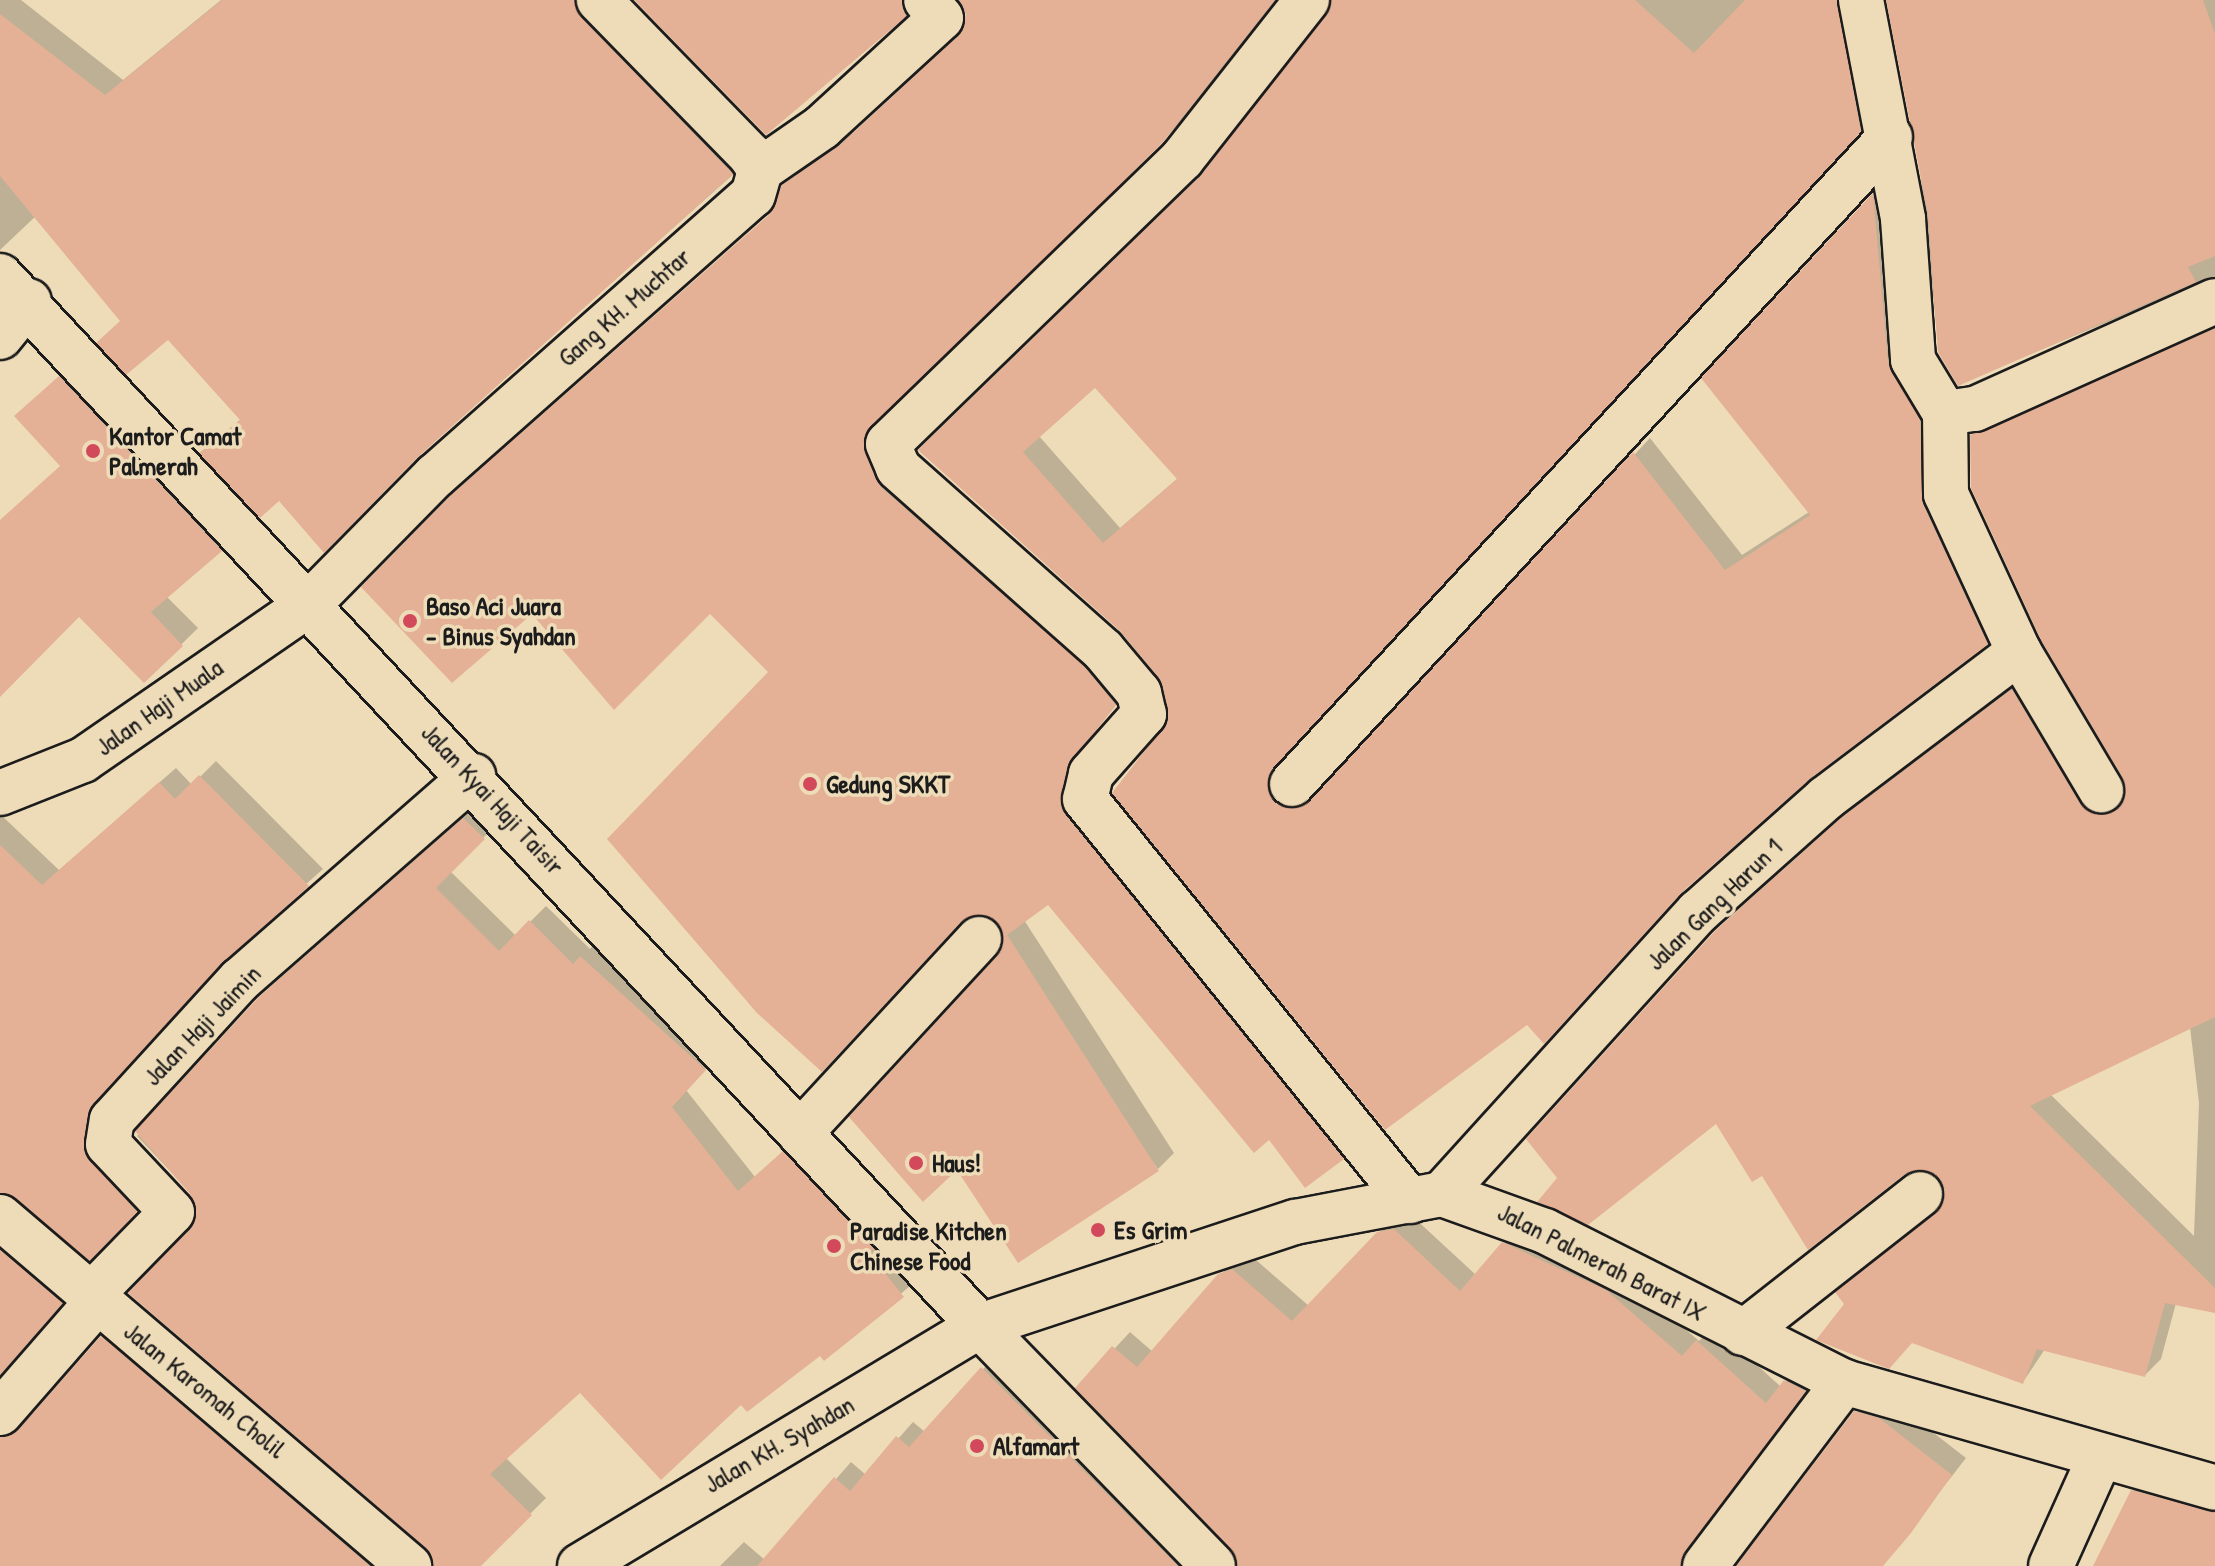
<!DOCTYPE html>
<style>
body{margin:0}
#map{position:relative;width:2215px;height:1566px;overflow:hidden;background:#eedcb9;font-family:"Patrick Hand",sans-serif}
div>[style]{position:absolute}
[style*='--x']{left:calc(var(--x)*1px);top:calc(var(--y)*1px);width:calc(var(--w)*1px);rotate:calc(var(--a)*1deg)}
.shadow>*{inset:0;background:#0003}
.building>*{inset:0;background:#e4b196}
.roads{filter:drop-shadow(2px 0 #1c1c1c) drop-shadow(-2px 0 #1c1c1c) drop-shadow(0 2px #1c1c1c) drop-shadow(0 -2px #1c1c1c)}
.street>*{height:44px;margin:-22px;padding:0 22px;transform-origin:22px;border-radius:22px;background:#eedcb9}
.secondary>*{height:44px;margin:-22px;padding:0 22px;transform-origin:22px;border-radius:22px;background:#eedcb9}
.dots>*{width:22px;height:22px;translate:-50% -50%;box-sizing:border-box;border:4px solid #eedcb9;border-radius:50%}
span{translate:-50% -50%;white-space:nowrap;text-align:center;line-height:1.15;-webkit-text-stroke:7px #eedcb9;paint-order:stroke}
.street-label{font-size:26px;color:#1c1c1c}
.poi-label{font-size:26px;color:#1c1c1c;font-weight:700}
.left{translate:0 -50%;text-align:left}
</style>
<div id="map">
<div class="shadow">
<div style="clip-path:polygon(0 0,21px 0,123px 80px,221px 0,596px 0,746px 163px,419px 454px,279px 498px,202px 453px,241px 419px,168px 338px,122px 321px,38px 214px,0 250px)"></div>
<div style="clip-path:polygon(957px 0,1276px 0,1179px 124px,879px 420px,1131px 687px,1087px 740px,1076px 788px,1359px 1142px,1343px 1158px,1270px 1137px,1049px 903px,1024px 920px,1174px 1153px,1158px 1169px,999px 957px,1006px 944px,998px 920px,771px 672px,772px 213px,800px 170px,857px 130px,960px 36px,968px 12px)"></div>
<div style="clip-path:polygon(evenodd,1333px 0,1854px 0,1876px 114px,1289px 749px,1283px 774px,1302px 793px,1327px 786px,1650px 438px,1742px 555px,1809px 512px,1704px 378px,1888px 180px,2003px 627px,1810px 777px,1527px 1022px,1170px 721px,1160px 676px,1121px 630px,921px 450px,1205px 174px,1333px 0,1095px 385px,1178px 478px,1120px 528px,1039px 436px,1095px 385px)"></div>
<div style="clip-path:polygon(1889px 0,2215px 0,2215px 277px,1959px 384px,1939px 352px,1916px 130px)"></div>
<div style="clip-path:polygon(evenodd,2215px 321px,2215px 1311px,2176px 1303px,2161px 1359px,2145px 1375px,2045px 1349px,2023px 1382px,1847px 1304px,1838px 1292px,1945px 1202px,1947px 1189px,1931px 1169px,1763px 1173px,1717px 1122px,1560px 1178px,1734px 914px,1860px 802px,2028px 674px,2119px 800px,2125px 796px,2124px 777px,1972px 436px,1989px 419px,2215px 321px,2190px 1027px,2199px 1103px,2194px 1236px,2050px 1094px,2190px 1027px)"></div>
<div style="clip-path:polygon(76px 362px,236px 533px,166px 596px,198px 628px,144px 681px,79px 614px,0 695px,0 521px,62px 466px,33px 400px)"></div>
<div style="clip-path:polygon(216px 761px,323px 869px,227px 955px,108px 1086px,99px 1135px,152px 1195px,90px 1258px,0 1193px,0 814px,59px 870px,176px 768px,192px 785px)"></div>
<div style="clip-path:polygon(480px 803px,499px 822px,450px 871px,516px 936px,546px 906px,590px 949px,597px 941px,720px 1053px,686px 1090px,755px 1177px,799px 1137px,918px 1279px,825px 1359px,821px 1353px,741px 1402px,580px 1390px,505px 1457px,546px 1498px,478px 1566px,433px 1566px,435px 1558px,198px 1218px,192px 1194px,137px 1136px,276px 982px)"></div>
<div style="clip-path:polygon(1410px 1214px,1476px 1275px,1520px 1227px,1622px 1274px,1699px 1341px,1714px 1326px,1781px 1387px,1802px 1365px,1820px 1374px,1700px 1534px,1706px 1566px,1238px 1566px,1233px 1548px,1078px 1388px,1130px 1332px,1153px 1352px,1236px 1258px,1249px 1254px,1309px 1306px,1395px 1216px)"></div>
<div style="clip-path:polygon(0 1221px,77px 1286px,0 1375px)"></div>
<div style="clip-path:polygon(118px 1321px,404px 1566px,0 1566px,0 1416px,13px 1423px,33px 1416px)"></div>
<div style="clip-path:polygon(998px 1353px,1209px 1566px,720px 1566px,744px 1542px,765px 1560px,851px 1462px,866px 1475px,913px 1422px,925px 1432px)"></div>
<div style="clip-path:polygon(1871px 1396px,1895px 1403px,1966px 1458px,1882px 1566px,1739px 1566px)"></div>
<div style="clip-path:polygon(2149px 1475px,2215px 1494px,2215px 1566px,2095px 1566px,2133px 1491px)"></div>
</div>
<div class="building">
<div style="clip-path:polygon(222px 0,575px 0,581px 17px,733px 174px,418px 457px,324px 553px,279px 501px,260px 518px,199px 453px,240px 420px,168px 340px,126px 375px,96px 343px,120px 321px,0 176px,0 14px,105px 95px)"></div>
<div style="clip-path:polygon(634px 0,902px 0,907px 16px,766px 135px)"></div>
<div style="clip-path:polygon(959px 0,1275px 0,1163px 142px,863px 440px,881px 487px,1085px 667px,1116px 705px,1067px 767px,1065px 814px,1344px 1159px,1305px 1188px,1269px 1140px,1254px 1153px,1048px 905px,1007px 935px,1159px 1171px,1018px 1263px,957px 1170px,923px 1202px,849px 1117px,997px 956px,1003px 944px,996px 921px,984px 915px,961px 922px,822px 1072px,757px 1013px,607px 839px,768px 672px,710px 614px,614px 710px,532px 614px,452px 683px,361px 587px,452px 494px,770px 214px,782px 185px,839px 146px,958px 36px,966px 14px)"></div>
<div style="clip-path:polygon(evenodd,1331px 0,1635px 0,1694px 53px,1745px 0,1837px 0,1861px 132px,1274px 767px,1268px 779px,1275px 802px,1287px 808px,1310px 801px,1633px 452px,1725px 570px,1810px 515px,1701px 378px,1873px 193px,1888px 362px,1920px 420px,1923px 504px,1988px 644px,1811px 778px,1681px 893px,1544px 1044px,1527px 1025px,1385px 1130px,1112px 793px,1168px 721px,1158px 677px,1120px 631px,918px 450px,1199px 177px,1331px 0,1095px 388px,1177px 479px,1103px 543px,1023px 452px,1095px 388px)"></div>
<div style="clip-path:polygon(1886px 0,2203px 0,2215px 34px,2215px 256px,2188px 267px,2196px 282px,1958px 386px,1938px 352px,1928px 214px)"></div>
<div style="clip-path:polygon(2215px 328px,2215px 1017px,2030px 1106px,2215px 1288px,2215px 1313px,2165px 1303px,2145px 1377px,2037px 1349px,2023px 1384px,1912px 1343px,1889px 1369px,1816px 1340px,1844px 1304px,1835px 1292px,1943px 1204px,1945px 1190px,1930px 1171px,1905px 1174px,1808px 1250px,1762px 1176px,1752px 1182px,1716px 1124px,1588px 1225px,1537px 1202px,1557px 1178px,1526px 1139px,1716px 930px,1842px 817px,2012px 689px,2080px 803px,2101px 815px,2122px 803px,2122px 777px,2041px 640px,1971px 488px,1970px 435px)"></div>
<div style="clip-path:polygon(59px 376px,222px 551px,151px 612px,183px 646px,144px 683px,79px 617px,0 697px,0 520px,60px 466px,14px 416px)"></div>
<div style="clip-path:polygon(199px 775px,309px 886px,222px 963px,93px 1104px,84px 1152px,137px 1212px,90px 1261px,0 1193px,0 845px,42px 885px,159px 782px,175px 799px)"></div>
<div style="clip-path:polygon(463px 818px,485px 839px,436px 888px,499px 951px,529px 920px,573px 964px,580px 956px,706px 1070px,672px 1107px,738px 1191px,783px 1151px,874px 1249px,869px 1253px,904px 1297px,824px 1361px,820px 1356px,747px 1412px,741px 1405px,661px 1480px,580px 1393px,490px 1474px,532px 1515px,481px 1566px,433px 1566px,425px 1547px,128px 1293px,196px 1218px,191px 1195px,135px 1131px,258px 998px)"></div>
<div style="clip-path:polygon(1394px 1229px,1460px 1291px,1502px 1242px,1606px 1290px,1682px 1356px,1696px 1340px,1766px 1403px,1784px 1380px,1806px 1391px,1681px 1566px,1237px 1566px,1231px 1549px,1075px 1388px,1112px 1346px,1137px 1367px,1218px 1274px,1232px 1269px,1292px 1321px,1377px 1232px)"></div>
<div style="clip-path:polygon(0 1250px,63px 1303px,0 1375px)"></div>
<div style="clip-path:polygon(101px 1336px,370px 1566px,0 1566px,0 1437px,19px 1429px)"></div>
<div style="clip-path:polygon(981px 1367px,1178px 1566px,757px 1566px,834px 1477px,850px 1491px,896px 1436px,909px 1447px)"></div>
<div style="clip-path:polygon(1854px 1411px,1879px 1418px,1952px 1475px,1911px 1533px,1883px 1566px,1736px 1566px)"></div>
<div style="clip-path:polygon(2131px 1490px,2215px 1512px,2215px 1566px,2093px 1566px)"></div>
</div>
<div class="roads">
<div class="street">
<div style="--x:1307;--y:0;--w:202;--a:128.2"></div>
<div style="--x:1182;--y:159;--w:409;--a:135.9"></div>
<div style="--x:888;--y:444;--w:26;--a:67"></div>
<div style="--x:898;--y:468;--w:274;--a:41.6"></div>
<div style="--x:1103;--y:650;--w:56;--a:50.1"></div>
<div style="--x:1139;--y:693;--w:22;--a:77"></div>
<div style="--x:1144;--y:714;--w:80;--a:131.5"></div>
<div style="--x:1091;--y:774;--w:26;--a:103"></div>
<div style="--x:1085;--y:799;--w:517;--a:51.05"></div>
<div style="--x:1861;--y:0;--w:223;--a:79.1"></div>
<div style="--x:1903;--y:219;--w:141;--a:85.9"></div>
<div style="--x:1913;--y:360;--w:62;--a:58.9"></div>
<div style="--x:1945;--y:413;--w:30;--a:-8"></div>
<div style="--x:1975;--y:409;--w:263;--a:-24.2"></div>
<div style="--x:760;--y:170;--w:75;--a:-34.7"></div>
<div style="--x:822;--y:127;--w:161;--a:-42.5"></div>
<div style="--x:941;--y:18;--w:23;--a:-130"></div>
<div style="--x:0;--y:337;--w:46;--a:-51.1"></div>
<div style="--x:1945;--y:413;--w:81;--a:89.3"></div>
<div style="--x:1946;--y:494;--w:174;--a:65.2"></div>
<div style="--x:2019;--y:652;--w:161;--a:59.3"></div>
<div style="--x:1292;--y:784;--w:881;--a:-47.25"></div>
<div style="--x:0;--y:793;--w:89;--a:-21.7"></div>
<div style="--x:83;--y:760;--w:275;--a:-34.6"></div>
<div style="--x:309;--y:604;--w:180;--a:-45.5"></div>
<div style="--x:435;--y:476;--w:424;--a:-41.5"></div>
<div style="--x:753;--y:195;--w:26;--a:-74"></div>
<div style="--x:760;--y:170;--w:17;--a:-123"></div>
<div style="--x:751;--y:156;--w:218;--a:-134.3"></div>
<div style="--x:800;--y:1133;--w:264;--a:-47.3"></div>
<div style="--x:1442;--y:1194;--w:381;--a:-47.8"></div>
<div style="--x:1698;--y:912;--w:171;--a:-41.7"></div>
<div style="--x:1826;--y:798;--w:242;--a:-37.1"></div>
<div style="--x:0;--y:1217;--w:538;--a:40.47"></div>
<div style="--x:90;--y:1296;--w:117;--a:-45.7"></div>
<div style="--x:172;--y:1212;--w:93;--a:-133.3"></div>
<div style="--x:108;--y:1144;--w:24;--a:-81"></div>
<div style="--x:112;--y:1120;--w:190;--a:-47.6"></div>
<div style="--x:240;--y:980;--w:310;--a:-41.2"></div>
<div style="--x:980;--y:1326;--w:334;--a:45.8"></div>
<div style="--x:1743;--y:1333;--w:225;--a:-38.1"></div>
<div style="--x:0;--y:1413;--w:147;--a:-48.9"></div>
<div style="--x:1705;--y:1566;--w:231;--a:-52.9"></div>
<div style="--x:2051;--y:1566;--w:117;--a:-65.8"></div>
</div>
<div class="secondary">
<div style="--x:0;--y:276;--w:1436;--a:46.97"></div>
<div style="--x:580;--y:1566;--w:466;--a:-31"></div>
<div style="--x:980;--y:1326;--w:332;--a:-18.3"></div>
<div style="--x:1295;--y:1222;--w:150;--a:-10.8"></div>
<div style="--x:1442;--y:1194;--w:109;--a:19.8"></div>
<div style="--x:1545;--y:1231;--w:335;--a:26.8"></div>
<div style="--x:1844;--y:1382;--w:386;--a:15.9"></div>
</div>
</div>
<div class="dots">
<div style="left:93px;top:451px;background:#d1495b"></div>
<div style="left:410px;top:621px;background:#d1495b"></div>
<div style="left:810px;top:784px;background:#d1495b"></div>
<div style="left:916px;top:1163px;background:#d1495b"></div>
<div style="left:1098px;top:1230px;background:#d1495b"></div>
<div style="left:834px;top:1246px;background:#d1495b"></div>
<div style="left:977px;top:1446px;background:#d1495b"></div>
</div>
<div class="street-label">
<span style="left:624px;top:307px;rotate:-41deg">Gang KH. Muchtar</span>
<span style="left:159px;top:707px;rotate:-35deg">Jalan Haji Muala</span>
<span style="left:493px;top:799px;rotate:47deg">Jalan Kyai Haji Taisir</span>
<span style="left:1714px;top:904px;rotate:-44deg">Jalan Gang Harun 1</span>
<span style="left:202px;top:1025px;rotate:-46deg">Jalan Haji Jaimin</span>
<span style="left:1602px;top:1262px;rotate:27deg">Jalan Palmerah Barat IX</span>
<span style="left:205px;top:1390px;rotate:39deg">Jalan Karomah Cholil</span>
<span style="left:779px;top:1444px;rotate:-30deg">Jalan KH. Syahdan</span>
</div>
<div class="poi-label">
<span class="left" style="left:109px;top:451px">Kantor Camat<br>Palmerah</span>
<span class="left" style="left:426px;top:621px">Baso Aci Juara<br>- Binus Syahdan</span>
<span class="left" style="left:826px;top:784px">Gedung SKKT</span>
<span class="left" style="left:932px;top:1163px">Haus!</span>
<span class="left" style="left:1114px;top:1230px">Es Grim</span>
<span class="left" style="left:850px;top:1246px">Paradise Kitchen<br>Chinese Food</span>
<span class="left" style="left:993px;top:1446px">Alfamart</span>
</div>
</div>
